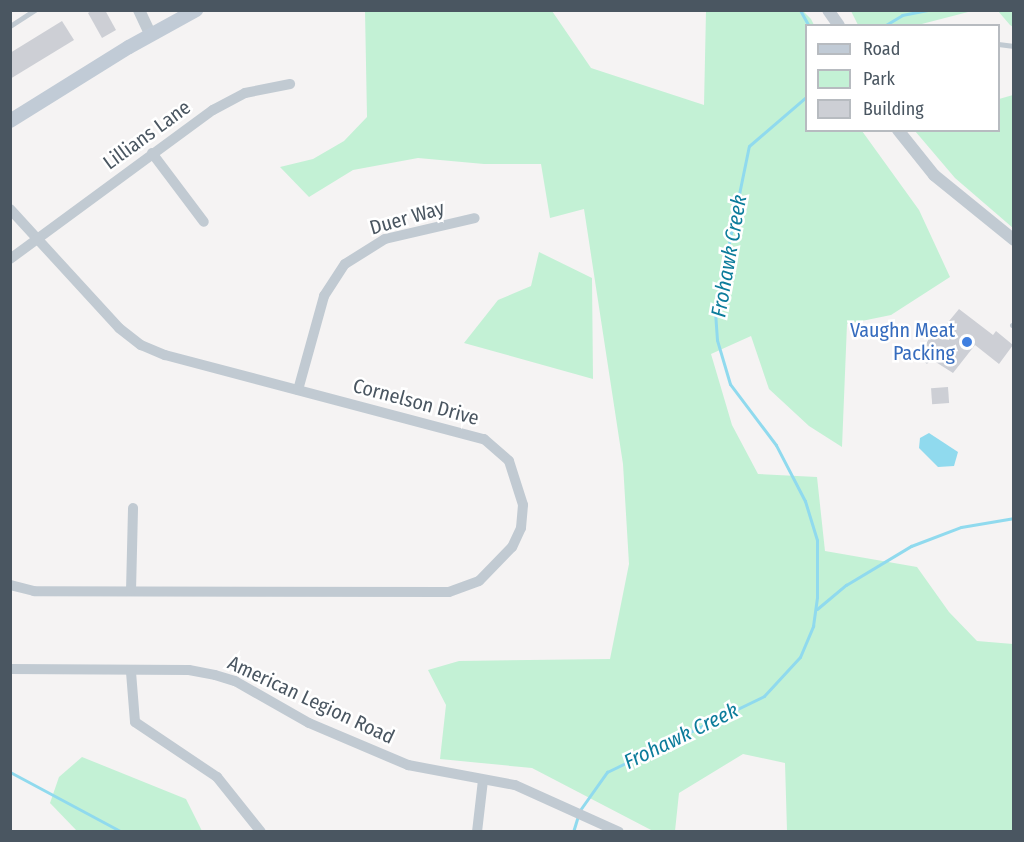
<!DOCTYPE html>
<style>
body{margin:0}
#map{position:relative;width:1024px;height:842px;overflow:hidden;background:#f5f3f3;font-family:"Fira Sans Condensed",sans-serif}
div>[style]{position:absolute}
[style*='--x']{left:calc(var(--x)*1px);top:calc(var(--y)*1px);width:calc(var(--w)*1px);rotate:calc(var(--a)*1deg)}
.green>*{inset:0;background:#c3f1d5}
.water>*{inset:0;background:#90daee}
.stream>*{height:3px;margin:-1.5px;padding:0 1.5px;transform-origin:1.5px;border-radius:1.5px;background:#90daee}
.building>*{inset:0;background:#cdcfd5;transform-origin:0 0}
.service>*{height:5px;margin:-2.5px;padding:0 2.5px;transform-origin:2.5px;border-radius:2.5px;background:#c1cad2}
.minor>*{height:10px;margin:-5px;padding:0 5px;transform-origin:5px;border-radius:5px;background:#c1cad2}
.tertiary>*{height:12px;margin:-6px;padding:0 6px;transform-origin:6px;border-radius:6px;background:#c1cad2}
.secondary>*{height:14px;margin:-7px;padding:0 7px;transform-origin:7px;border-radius:7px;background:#c1cbd6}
.dots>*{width:16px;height:16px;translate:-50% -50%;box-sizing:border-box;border:3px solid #fff;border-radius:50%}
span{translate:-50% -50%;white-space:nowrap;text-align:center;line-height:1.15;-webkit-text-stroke:5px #fff;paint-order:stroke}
.street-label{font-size:20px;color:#4a5661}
.shop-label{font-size:20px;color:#366cbe}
.right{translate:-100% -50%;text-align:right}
.water-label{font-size:21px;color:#0c7c9b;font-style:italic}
.frame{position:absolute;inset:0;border:12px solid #4a5661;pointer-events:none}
.legend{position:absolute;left:805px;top:24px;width:195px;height:108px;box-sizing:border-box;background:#fff;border:2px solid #b7bbc0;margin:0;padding:8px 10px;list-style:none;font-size:18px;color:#4a5661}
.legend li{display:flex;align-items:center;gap:12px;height:30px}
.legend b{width:30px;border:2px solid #b7bbc0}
</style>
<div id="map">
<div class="green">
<div style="clip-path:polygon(365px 11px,552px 11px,591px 68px,704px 105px,706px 11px,803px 11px,811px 19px,814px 25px,806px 26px,806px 130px,862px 131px,919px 210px,950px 277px,891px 315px,847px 324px,842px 447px,809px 426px,769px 389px,751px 336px,711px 354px,732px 425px,758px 474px,817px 477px,825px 551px,917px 567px,949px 612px,977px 641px,1013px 644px,1013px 831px,787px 831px,785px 763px,743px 754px,679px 793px,675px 831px,653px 831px,532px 768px,440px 759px,446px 705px,428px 670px,459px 661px,610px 659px,629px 564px,623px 464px,584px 209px,550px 218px,541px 164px,484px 164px,418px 158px,353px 170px,309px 197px,280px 167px,313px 159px,344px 141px,367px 117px)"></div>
<div style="clip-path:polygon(851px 11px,972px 11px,914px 26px,858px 25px)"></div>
<div style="clip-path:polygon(998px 11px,1013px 11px,1013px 27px,1010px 25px)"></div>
<div style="clip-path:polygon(1013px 95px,1014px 95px,1013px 228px,955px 178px,915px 131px,998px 130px,999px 99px)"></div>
<div style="clip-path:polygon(539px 252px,592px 278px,593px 379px,464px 343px,498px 300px,531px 286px)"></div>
<div style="clip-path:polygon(82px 757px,186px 799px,202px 831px,77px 831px,50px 803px,59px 777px)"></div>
</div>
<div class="water">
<div style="clip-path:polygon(929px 433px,958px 452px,954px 466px,938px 467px,919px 448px,920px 438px)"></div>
</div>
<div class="stream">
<div style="--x:800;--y:10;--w:18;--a:61"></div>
<div style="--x:884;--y:26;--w:21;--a:-31"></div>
<div style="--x:902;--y:15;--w:26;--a:-11"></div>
<div style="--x:817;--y:609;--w:38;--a:-40"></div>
<div style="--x:846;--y:585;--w:76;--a:-31"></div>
<div style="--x:911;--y:546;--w:53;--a:-20.8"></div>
<div style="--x:961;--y:527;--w:54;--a:-9.6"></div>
<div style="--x:10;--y:772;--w:127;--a:28.2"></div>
<div style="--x:580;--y:810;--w:47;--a:-54.6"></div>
<div style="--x:607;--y:772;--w:174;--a:-25.8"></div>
<div style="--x:764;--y:696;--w:53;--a:-47.3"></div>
<div style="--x:800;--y:657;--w:34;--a:-67"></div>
<div style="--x:813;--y:626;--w:29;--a:-82"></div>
<div style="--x:817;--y:597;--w:57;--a:-90"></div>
<div style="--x:817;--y:540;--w:41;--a:-107.1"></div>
<div style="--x:805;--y:501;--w:63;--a:-117.4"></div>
<div style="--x:776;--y:445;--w:76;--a:-127"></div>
<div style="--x:730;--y:384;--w:46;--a:-106.5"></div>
<div style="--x:717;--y:340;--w:29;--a:-94"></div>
<div style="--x:715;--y:311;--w:168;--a:-78.4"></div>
<div style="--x:749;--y:146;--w:75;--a:-40.7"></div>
<div style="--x:573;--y:832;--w:17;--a:-73"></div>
</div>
<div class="building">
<div style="clip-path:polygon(93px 10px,105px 10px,116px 30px,102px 38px,88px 13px)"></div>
<div style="clip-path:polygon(62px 21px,74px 40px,10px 79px,10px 53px)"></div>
<div style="clip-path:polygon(959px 309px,993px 335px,996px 331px,1013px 345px,999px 364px,975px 345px,953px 373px,931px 359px,927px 364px,919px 357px,931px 335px,935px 338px)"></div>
<div style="left:948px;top:387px;width:16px;height:17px;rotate:86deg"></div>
</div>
<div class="service">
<div style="--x:10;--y:26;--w:30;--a:-33"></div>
<div style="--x:998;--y:44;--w:16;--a:7"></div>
<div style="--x:1012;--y:325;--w:2;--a:-27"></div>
</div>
<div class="minor">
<div style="--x:152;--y:153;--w:86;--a:53"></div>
<div style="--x:10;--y:209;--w:161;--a:47.5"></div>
<div style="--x:119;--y:328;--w:28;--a:38"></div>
<div style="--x:141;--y:345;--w:26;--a:23"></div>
<div style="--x:165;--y:355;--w:330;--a:14.8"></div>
<div style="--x:484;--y:439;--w:33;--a:41"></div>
<div style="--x:509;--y:461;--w:46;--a:72.3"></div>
<div style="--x:523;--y:505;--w:23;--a:95"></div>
<div style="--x:521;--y:528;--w:21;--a:115"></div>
<div style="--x:512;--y:547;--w:47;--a:134.1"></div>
<div style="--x:479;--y:581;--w:32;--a:160"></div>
<div style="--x:449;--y:592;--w:415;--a:-179.9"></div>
<div style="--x:34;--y:591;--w:25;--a:-166"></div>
<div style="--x:10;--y:259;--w:252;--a:-36.3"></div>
<div style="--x:213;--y:110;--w:36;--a:-28"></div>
<div style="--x:245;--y:93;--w:46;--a:-11.3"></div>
<div style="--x:298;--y:390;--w:98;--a:-74.5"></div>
<div style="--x:324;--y:296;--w:38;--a:-57"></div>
<div style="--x:345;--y:264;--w:47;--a:-32"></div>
<div style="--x:385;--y:239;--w:92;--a:-13.1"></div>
<div style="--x:131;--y:591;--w:83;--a:-88.6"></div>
<div style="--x:10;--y:669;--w:179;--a:0.3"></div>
<div style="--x:189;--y:670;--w:26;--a:11"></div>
<div style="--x:215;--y:675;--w:21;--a:17"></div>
<div style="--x:235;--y:681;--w:85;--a:29.6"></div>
<div style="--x:309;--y:723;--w:108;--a:23"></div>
<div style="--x:408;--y:765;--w:109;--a:10.6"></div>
<div style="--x:515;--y:785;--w:114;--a:24.3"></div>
<div style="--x:131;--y:672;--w:50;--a:85.4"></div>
<div style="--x:135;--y:722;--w:99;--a:33.9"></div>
<div style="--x:217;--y:777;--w:70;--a:51.3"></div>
<div style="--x:477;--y:832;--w:52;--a:-83.4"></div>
</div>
<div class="tertiary">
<div style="--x:139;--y:10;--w:26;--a:65"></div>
<div style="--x:828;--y:10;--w:19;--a:55"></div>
<div style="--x:898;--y:130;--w:58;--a:51.3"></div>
<div style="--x:934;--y:175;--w:103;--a:39.1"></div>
</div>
<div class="secondary">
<div style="--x:10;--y:121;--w:140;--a:-31.9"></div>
<div style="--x:129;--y:47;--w:77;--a:-28.9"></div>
</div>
<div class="dots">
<div style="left:967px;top:342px;background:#3f7fe0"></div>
</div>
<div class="street-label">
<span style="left:147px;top:135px;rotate:-36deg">Lillians Lane</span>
<span style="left:407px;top:218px;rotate:-16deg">Duer Way</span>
<span style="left:416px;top:402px;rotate:15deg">Cornelson Drive</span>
<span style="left:311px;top:700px;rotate:25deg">American Legion Road</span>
</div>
<div class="shop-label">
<span class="right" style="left:955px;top:342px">Vaughn Meat<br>Packing</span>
</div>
<div class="water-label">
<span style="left:729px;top:256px;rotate:-80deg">Frohawk Creek</span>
<span style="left:681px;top:736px;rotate:-26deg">Frohawk Creek</span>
</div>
<div class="frame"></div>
<ul class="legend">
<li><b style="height:8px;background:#c1cbd6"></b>Road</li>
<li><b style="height:16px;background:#c3f1d5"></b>Park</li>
<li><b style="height:16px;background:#cdcfd5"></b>Building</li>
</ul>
</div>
